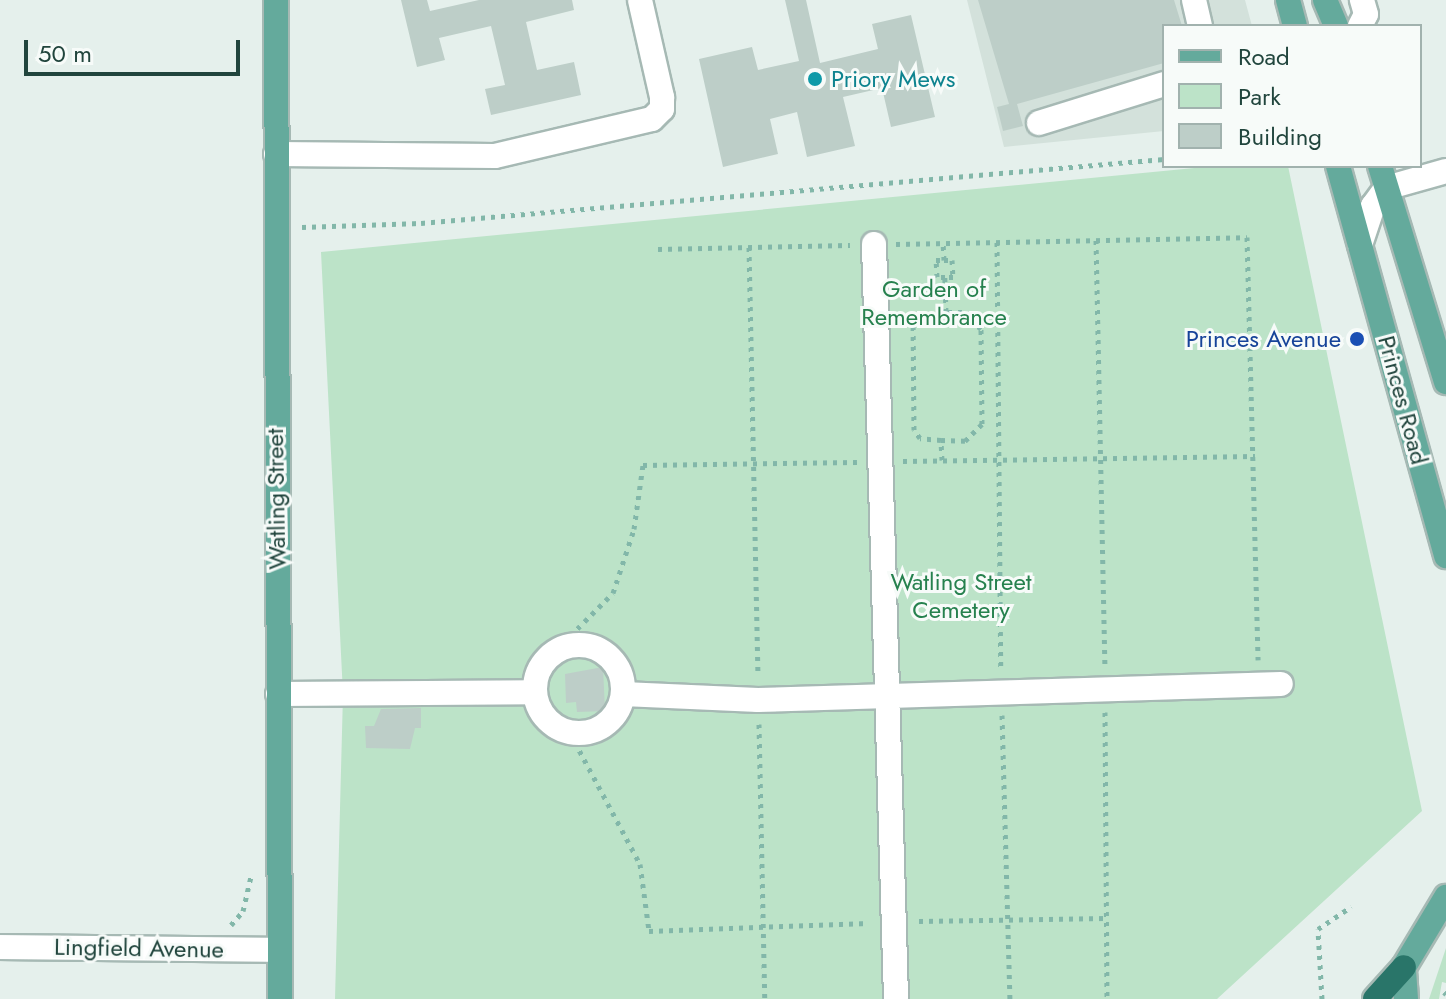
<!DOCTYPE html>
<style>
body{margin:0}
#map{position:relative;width:1446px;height:999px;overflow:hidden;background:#e5f0ec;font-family:Jost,sans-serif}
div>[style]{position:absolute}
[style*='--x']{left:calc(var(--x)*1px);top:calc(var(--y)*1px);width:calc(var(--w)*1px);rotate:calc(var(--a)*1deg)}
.built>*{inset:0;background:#d3e1db}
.green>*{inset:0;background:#bce3c8}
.building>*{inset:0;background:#bdcec8}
.path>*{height:5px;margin-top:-2.5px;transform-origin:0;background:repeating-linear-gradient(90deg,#82b7a9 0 4px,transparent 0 10px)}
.roads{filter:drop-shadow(2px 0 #a6b9b4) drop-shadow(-2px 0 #a6b9b4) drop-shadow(0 2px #a6b9b4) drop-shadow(0 -2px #a6b9b4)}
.minor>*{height:24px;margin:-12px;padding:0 12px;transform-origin:12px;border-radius:12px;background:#fff}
.minor>.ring{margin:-12px;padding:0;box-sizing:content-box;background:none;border:24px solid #fff;border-radius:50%}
.major>*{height:24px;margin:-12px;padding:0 12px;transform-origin:12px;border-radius:12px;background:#64aa9c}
.highway>*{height:24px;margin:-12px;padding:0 12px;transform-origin:12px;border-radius:12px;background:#297569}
.dots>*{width:22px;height:22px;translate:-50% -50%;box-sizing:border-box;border:4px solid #f7fbf9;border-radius:50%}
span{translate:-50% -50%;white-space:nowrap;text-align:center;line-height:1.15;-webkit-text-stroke:6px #f7fbf9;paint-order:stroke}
.culture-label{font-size:24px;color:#0d838f}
.left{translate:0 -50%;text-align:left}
.park-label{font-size:24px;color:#26814e}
.transit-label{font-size:24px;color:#164399}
.right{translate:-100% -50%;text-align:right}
.street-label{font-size:24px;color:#21453d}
.legend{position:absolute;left:1162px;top:24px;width:260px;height:144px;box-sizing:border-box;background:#f7fbf9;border:2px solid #a1b2ae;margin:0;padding:10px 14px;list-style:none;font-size:24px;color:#21453d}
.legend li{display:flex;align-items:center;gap:16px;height:40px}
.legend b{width:40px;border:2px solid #a1b2ae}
.scale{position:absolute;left:24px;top:40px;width:216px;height:36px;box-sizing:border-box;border:4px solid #21453d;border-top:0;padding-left:10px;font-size:24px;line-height:28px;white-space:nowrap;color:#21453d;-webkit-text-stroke:6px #f7fbf9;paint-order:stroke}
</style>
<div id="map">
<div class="built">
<div style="clip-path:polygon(967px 0,1245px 0,1252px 26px,1164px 26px,1164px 131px,1004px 147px)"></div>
</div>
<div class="green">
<div style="clip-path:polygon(1215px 166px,1288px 166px,1422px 811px,1217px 999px,335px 999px,343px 694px,321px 252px)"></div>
<div style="clip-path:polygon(1446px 948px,1446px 983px,1442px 982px,1439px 999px,1429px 999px)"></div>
</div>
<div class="building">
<div style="clip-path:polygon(401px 0,427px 0,430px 11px,479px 0,572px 0,574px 10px,526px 22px,537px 70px,574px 62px,581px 95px,491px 115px,485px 89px,505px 85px,491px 26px,439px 38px,445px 60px,417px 67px)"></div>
<div style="clip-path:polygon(785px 0,806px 0,820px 63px,878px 49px,872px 24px,911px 15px,935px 117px,891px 127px,882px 88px,843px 97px,855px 146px,807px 157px,797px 112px,770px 119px,778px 154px,723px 167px,699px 59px,752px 47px,758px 70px,799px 61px)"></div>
<div style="clip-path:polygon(978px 0,1174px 0,1182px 26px,1164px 26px,1164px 63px,1017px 104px,1023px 126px,1003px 131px,997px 107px,1009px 104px)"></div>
<div style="clip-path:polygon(603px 667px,605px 711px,577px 712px,576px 702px,566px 703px,565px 674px)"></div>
<div style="clip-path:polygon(421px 708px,421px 728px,415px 728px,410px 749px,366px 748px,365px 726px,374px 726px,381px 709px)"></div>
</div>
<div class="path">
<div style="--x:302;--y:227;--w:119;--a:-1.9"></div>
<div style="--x:421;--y:223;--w:746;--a:-4.92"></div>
<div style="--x:1096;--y:240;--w:426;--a:88.8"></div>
<div style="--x:997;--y:242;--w:427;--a:89.5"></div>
<div style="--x:896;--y:244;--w:351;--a:-1.1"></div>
<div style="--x:1247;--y:237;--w:423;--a:88.5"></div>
<div style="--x:749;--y:247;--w:427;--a:88.8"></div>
<div style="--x:658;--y:249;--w:192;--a:-1.2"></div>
<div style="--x:944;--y:260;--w:8;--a:0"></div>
<div style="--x:952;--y:260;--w:17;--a:87"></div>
<div style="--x:953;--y:277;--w:8;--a:180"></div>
<div style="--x:941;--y:440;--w:24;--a:2"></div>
<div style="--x:965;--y:441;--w:24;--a:-45"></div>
<div style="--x:982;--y:424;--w:95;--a:-90.6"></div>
<div style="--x:981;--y:329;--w:25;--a:-138"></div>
<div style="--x:962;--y:312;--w:16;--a:180"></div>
<div style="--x:942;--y:460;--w:20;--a:-93"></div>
<div style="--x:941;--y:440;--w:21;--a:-175"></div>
<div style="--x:920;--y:438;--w:10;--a:-127"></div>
<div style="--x:914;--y:430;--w:105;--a:-90.5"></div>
<div style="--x:913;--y:325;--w:35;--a:-22"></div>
<div style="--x:946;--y:312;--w:35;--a:-92"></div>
<div style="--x:945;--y:277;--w:8;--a:180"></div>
<div style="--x:937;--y:277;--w:17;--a:-93"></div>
<div style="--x:936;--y:260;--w:8;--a:0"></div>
<div style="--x:944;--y:260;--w:17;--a:-93"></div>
<div style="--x:903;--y:461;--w:352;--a:-0.8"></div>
<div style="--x:542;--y:664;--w:100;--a:-45"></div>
<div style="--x:613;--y:593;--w:67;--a:-71.8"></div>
<div style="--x:634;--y:529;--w:65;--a:-82"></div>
<div style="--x:643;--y:465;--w:214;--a:-0.8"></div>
<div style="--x:1105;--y:712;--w:287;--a:89.6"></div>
<div style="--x:1002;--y:715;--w:284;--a:88.4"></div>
<div style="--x:759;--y:724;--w:275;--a:88.8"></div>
<div style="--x:570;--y:733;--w:149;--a:61.9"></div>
<div style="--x:640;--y:864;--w:68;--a:82.3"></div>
<div style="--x:649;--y:931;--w:220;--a:-2.1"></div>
<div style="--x:919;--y:921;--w:187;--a:-0.9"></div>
<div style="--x:231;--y:925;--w:18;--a:-49"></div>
<div style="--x:243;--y:911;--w:35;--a:-77"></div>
<div style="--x:1444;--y:992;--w:3;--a:45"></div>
<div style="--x:1322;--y:999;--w:70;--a:-93.3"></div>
<div style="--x:1318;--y:929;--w:40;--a:-34"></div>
</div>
<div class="roads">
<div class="minor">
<div style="--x:1194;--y:0;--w:27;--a:77"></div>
<div style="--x:1360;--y:26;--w:13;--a:-63"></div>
<div style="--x:1366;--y:14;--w:15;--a:-106"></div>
<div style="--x:1039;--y:123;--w:131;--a:-17.3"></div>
<div style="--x:276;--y:154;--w:219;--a:0.5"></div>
<div style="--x:495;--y:156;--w:161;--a:-13.3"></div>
<div style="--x:652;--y:119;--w:14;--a:-45"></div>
<div style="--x:662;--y:109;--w:12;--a:-90"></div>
<div style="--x:662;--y:97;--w:99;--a:-102.8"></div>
<div style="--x:874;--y:244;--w:755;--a:88.33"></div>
<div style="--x:1360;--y:245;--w:41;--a:-71.6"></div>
<div style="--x:1373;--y:206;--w:22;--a:-54"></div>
<div style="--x:1386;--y:188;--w:62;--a:-15.8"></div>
<div class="ring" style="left:535px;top:645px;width:64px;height:64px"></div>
<div style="--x:278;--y:694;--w:257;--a:-0.4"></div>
<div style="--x:623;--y:694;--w:135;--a:2.5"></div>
<div style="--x:758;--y:700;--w:523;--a:-1.75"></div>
<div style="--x:0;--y:947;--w:279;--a:0.6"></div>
</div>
<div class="major">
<div style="--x:276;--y:0;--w:999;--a:89.77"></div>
<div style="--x:1288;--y:0;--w:27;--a:75"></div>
<div style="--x:1325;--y:0;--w:28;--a:67"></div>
<div style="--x:1338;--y:166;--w:405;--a:74.5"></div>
<div style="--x:1380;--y:166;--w:226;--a:73"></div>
<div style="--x:1406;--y:999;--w:32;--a:-94"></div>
<div style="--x:1404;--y:967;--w:82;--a:-59"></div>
</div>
<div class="highway">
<div style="--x:1375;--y:999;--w:43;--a:-47.8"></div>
</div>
</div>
<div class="dots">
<div style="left:815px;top:79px;background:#0f9aa8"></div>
<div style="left:1357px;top:339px;background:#1a4fb4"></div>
</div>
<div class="culture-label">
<span class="left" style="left:831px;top:79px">Priory Mews</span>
</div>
<div class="park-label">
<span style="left:934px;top:303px">Garden of<br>Remembrance</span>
<span style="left:961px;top:596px">Watling Street<br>Cemetery</span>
</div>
<div class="transit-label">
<span class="right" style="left:1341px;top:339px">Princes Avenue</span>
</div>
<div class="street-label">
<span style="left:1403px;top:400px;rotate:75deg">Princes Road</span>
<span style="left:276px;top:499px;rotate:-91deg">Watling Street</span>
<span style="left:139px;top:948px;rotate:1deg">Lingfield Avenue</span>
</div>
<ul class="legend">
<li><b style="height:10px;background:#64aa9c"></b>Road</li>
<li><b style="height:22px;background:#bce3c8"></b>Park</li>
<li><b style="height:22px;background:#bdcec8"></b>Building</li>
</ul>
<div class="scale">50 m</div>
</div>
